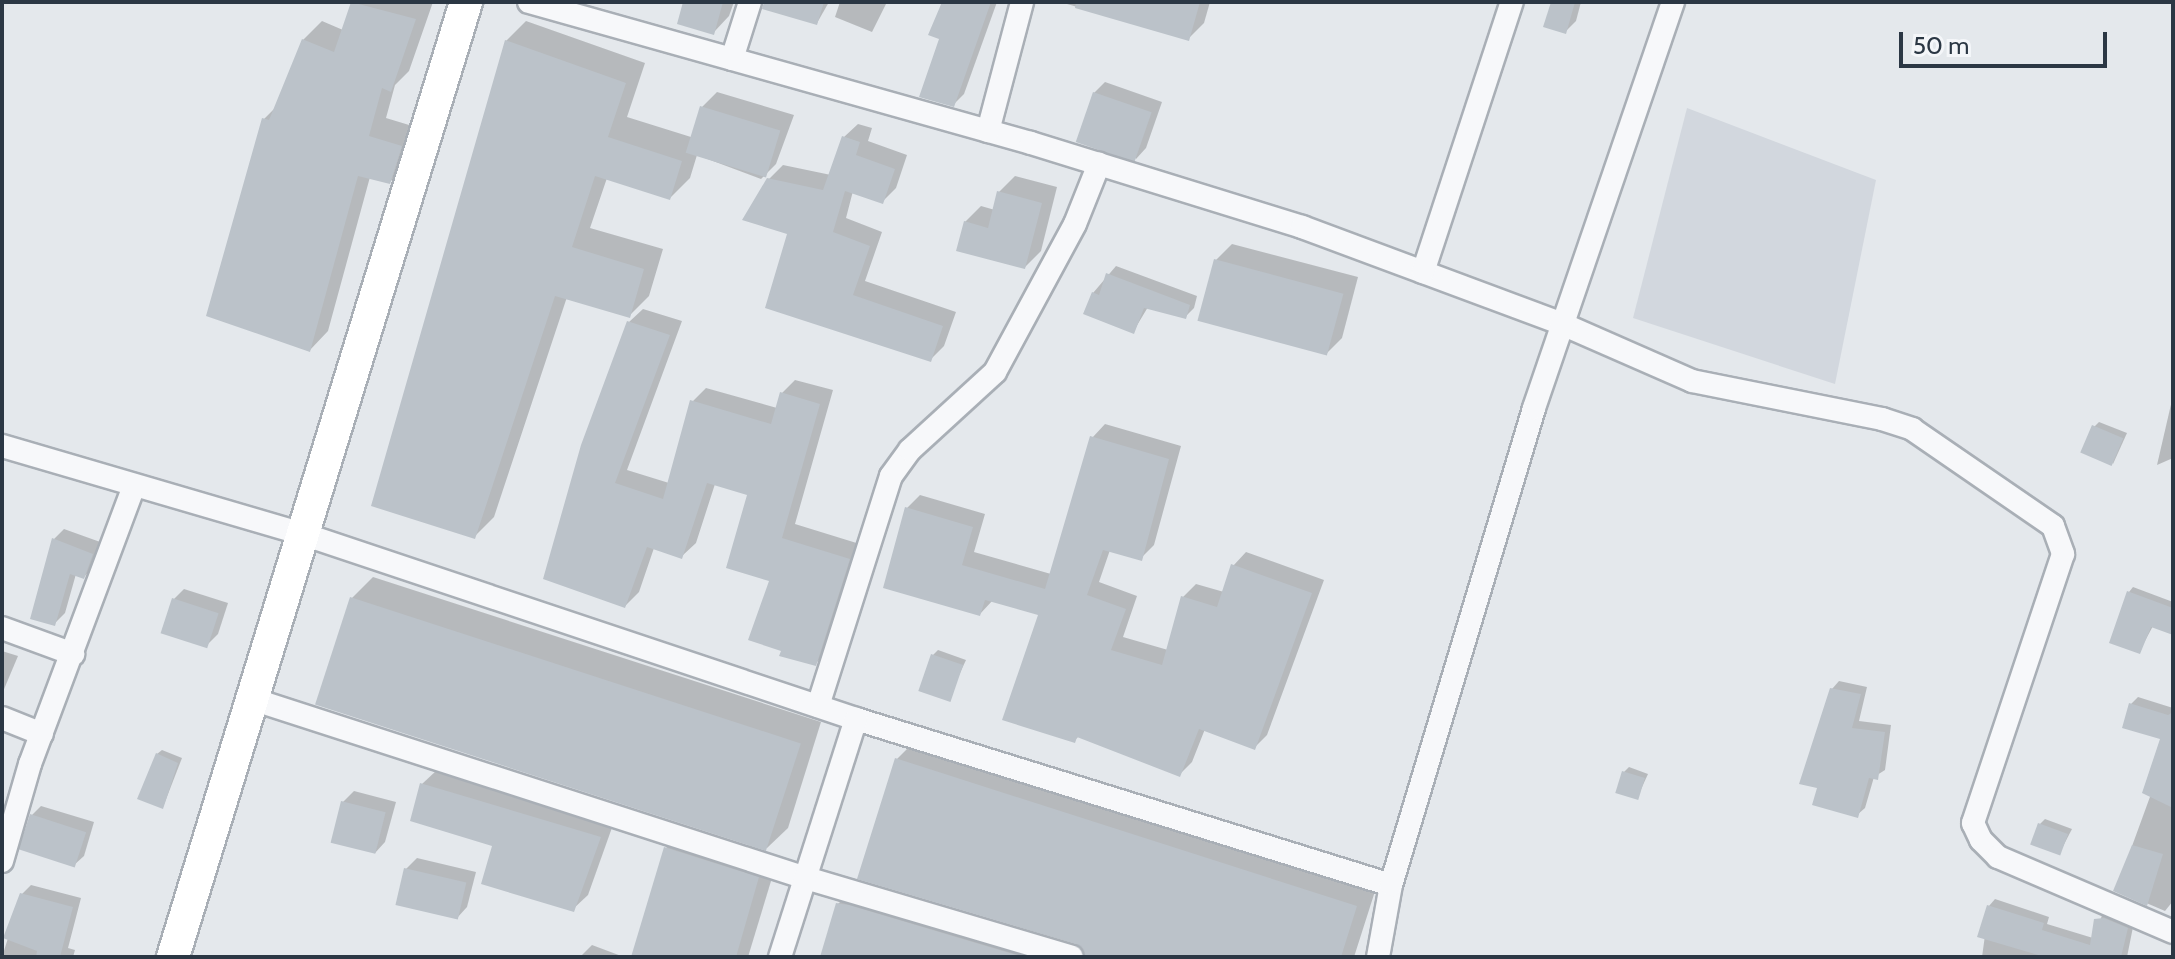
<!DOCTYPE html>
<style>
body{margin:0}
#map{position:relative;width:2175px;height:959px;overflow:hidden;background:#e4e8ec;font-family:Cabin,sans-serif}
div>[style]{position:absolute}
[style*='--x']{left:calc(var(--x)*1px);top:calc(var(--y)*1px);width:calc(var(--w)*1px);rotate:calc(var(--a)*1deg)}
.built>*{inset:0;background:#d2d7de}
.shadow>*{inset:0;background:#0003}
.building>*{inset:0;background:#bbc2c9;transform-origin:0 0}
.roads{filter:drop-shadow(2px 0 #a9afb6) drop-shadow(-2px 0 #a9afb6) drop-shadow(0 2px #a9afb6) drop-shadow(0 -2px #a9afb6)}
.street>*{height:22px;margin:-11px;padding:0 11px;transform-origin:11px;border-radius:11px;background:#f7f8fa}
.secondary>*{height:32px;margin:-16px;padding:0 16px;transform-origin:16px;border-radius:16px;background:#fff}
span{translate:-50% -50%;white-space:nowrap;text-align:center;line-height:1.15;-webkit-text-stroke:7px #f4f6f9;paint-order:stroke}
.frame{position:absolute;inset:0;border:4px solid #2b3744;pointer-events:none}
.scale{position:absolute;left:1899px;top:32px;width:208px;height:36px;box-sizing:border-box;border:4px solid #2b3744;border-top:0;padding-left:10px;font-size:24px;line-height:28px;white-space:nowrap;color:#2b3744;-webkit-text-stroke:6px #f4f6f9;paint-order:stroke}
</style>
<div id="map">
<div class="built">
<div style="clip-path:polygon(1687px 108px,1876px 180px,1835px 384px,1633px 318px)"></div>
</div>
<div class="shadow">
<div style="clip-path:polygon(353px 2px,433px 2px,409px 71px,395px 85px,386px 118px,419px 128px,408px 163px,390px 182px,370px 177px,328px 331px,310px 350px,264px 119px,277px 106px,303px 40px,322px 21px,343px 30px)"></div>
<div style="clip-path:polygon(685px 2px,734px 2px,729px 16px,714px 32px)"></div>
<div style="clip-path:polygon(781px 2px,829px 2px,817px 23px)"></div>
<div style="clip-path:polygon(840px 2px,887px 2px,872px 32px,835px 17px)"></div>
<div style="clip-path:polygon(944px 2px,997px 2px,964px 94px,953px 105px,941px 38px)"></div>
<div style="clip-path:polygon(1210px 2px,1204px 23px,1188px 39px,1067px 4px)"></div>
<div style="clip-path:polygon(1553px 2px,1581px 2px,1576px 21px,1565px 32px)"></div>
<div style="clip-path:polygon(526px 21px,645px 63px,627px 117px,691px 137px,702px 107px,717px 92px,794px 115px,776px 164px,761px 179px,697px 155px,690px 178px,670px 198px,607px 178px,590px 228px,663px 249px,649px 296px,629px 316px,567px 297px,494px 517px,474px 537px,506px 41px)"></div>
<div style="clip-path:polygon(1105px 82px,1162px 102px,1146px 148px,1136px 159px,1094px 93px)"></div>
<div style="clip-path:polygon(858px 124px,872px 128px,868px 141px,907px 155px,896px 188px,882px 202px,853px 191px,846px 218px,882px 232px,865px 281px,956px 312px,944px 346px,930px 360px,767px 307px,789px 233px,769px 179px,783px 165px,831px 175px,844px 137px)"></div>
<div style="clip-path:polygon(1015px 176px,1057px 187px,1041px 251px,1025px 267px,965px 222px,981px 206px,995px 210px,999px 192px)"></div>
<div style="clip-path:polygon(1232px 244px,1358px 277px,1342px 338px,1326px 354px,1216px 260px)"></div>
<div style="clip-path:polygon(1116px 266px,1197px 296px,1194px 308px,1185px 317px,1148px 307px,1133px 332px,1093px 293px)"></div>
<div style="clip-path:polygon(643px 309px,682px 321px,627px 470px,669px 483px,692px 402px,706px 388px,777px 408px,782px 393px,795px 380px,833px 390px,795px 524px,863px 545px,829px 650px,815px 664px,771px 580px,750px 494px,715px 484px,696px 543px,682px 556px,654px 548px,639px 592px,625px 606px,546px 578px,629px 322px)"></div>
<div style="clip-path:polygon(2172px 400px,2173px 458px,2157px 465px)"></div>
<div style="clip-path:polygon(2099px 422px,2127px 433px,2113px 464px,2094px 427px)"></div>
<div style="clip-path:polygon(1105px 424px,1181px 446px,1154px 545px,1141px 558px,1110px 550px,1099px 582px,1137px 596px,1123px 637px,1168px 650px,1183px 597px,1196px 584px,1224px 592px,1233px 566px,1246px 552px,1324px 580px,1267px 735px,1254px 748px,1205px 729px,1192px 762px,1179px 775px,1079px 736px,1074px 741px,1041px 614px,993px 600px,980px 614px,907px 508px,920px 495px,985px 514px,974px 552px,1051px 574px,1092px 438px)"></div>
<div style="clip-path:polygon(64px 529px,103px 543px,94px 566px,84px 577px,76px 574px,65px 613px,54px 624px,54px 539px)"></div>
<div style="clip-path:polygon(373px 577px,821px 722px,788px 828px,767px 848px,352px 598px)"></div>
<div style="clip-path:polygon(2133px 587px,2173px 602px,2173px 632px,2153px 626px,2139px 652px,2129px 592px)"></div>
<div style="clip-path:polygon(184px 589px,228px 603px,218px 634px,207px 645px,174px 599px)"></div>
<div style="clip-path:polygon(938px 650px,966px 660px,948px 699px,933px 655px)"></div>
<div style="clip-path:polygon(2px 651px,18px 656px,2px 694px)"></div>
<div style="clip-path:polygon(1839px 681px,1867px 687px,1859px 721px,1891px 725px,1885px 770px,1874px 777px,1865px 808px,1857px 815px,1819px 787px,1832px 689px)"></div>
<div style="clip-path:polygon(2138px 697px,2173px 708px,2173px 901px,2165px 911px,2116px 890px,2151px 794px,2162px 737px,2131px 704px)"></div>
<div style="clip-path:polygon(918px 738px,1377px 885px,1354px 957px,822px 957px,838px 904px,859px 883px,1084px 949px,897px 759px)"></div>
<div style="clip-path:polygon(162px 750px,182px 758px,163px 807px,157px 754px)"></div>
<div style="clip-path:polygon(1629px 767px,1648px 774px,1637px 798px,1624px 772px)"></div>
<div style="clip-path:polygon(437px 770px,614px 822px,588px 895px,573px 909px,494px 844px,422px 784px)"></div>
<div style="clip-path:polygon(354px 791px,396px 802px,385px 842px,375px 853px,343px 802px)"></div>
<div style="clip-path:polygon(41px 806px,94px 822px,84px 856px,74px 865px,32px 815px)"></div>
<div style="clip-path:polygon(2045px 819px,2072px 829px,2059px 854px,2040px 824px)"></div>
<div style="clip-path:polygon(686px 828px,778px 858px,748px 957px,633px 957px,666px 848px)"></div>
<div style="clip-path:polygon(417px 858px,476px 872px,467px 907px,457px 918px,406px 869px)"></div>
<div style="clip-path:polygon(31px 885px,81px 898px,68px 948px,75px 950px,73px 957px,2px 957px,22px 894px)"></div>
<div style="clip-path:polygon(1995px 899px,2049px 917px,2047px 924px,2093px 938px,2103px 913px,2134px 922px,2127px 957px,1982px 957px,1989px 906px)"></div>
<div style="clip-path:polygon(592px 945px,624px 957px,580px 957px)"></div>
</div>
<div class="building">
<div style="clip-path:polygon(351px 2px,416px 19px,391px 92px,382px 88px,369px 136px,402px 146px,390px 184px,358px 176px,310px 352px,206px 316px,262px 118px,269px 120px,302px 39px,334px 52px)"></div>
<div style="clip-path:polygon(683px 2px,723px 2px,714px 35px,677px 24px)"></div>
<div style="clip-path:polygon(764px 2px,824px 2px,817px 25px,762px 9px)"></div>
<div style="clip-path:polygon(942px 2px,991px 2px,954px 107px,919px 97px,939px 39px,928px 35px)"></div>
<div style="clip-path:polygon(1076px 2px,1200px 2px,1189px 41px,1075px 8px)"></div>
<div style="clip-path:polygon(1551px 2px,1575px 2px,1566px 34px,1543px 27px)"></div>
<div style="clip-path:polygon(505px 40px,626px 83px,608px 137px,682px 161px,670px 200px,595px 176px,572px 247px,644px 269px,630px 318px,555px 296px,475px 539px,371px 506px)"></div>
<div style="left:1093px;top:92px;width:62px;height:53px;rotate:19deg"></div>
<div style="left:700px;top:106px;width:84px;height:49px;rotate:17deg"></div>
<div style="clip-path:polygon(842px 136px,860px 142px,856px 155px,895px 169px,883px 204px,845px 191px,833px 232px,870px 246px,853px 295px,943px 326px,931px 362px,765px 308px,787px 234px,742px 220px,767px 178px,823px 190px)"></div>
<div style="clip-path:polygon(997px 191px,1042px 203px,1025px 269px,956px 251px,964px 221px,988px 228px)"></div>
<div style="left:1214px;top:259px;width:134px;height:64px;rotate:15deg"></div>
<div style="clip-path:polygon(1106px 273px,1190px 305px,1186px 319px,1144px 308px,1134px 334px,1083px 314px,1092px 292px,1099px 295px)"></div>
<div style="clip-path:polygon(627px 321px,670px 335px,615px 483px,663px 499px,690px 400px,771px 424px,780px 392px,820px 404px,782px 538px,850px 559px,816px 666px,779px 656px,781px 651px,748px 640px,769px 581px,726px 568px,747px 495px,707px 483px,682px 559px,647px 547px,625px 608px,543px 579px,581px 445px)"></div>
<div style="left:2092px;top:425px;width:34px;height:30px;rotate:23deg"></div>
<div style="clip-path:polygon(1090px 436px,1169px 459px,1142px 561px,1103px 550px,1087px 595px,1126px 609px,1111px 650px,1162px 665px,1181px 596px,1217px 607px,1231px 564px,1312px 593px,1255px 750px,1199px 729px,1180px 777px,1077px 737px,1075px 743px,1002px 720px,1038px 615px,985px 600px,980px 616px,883px 588px,905px 507px,973px 527px,962px 565px,1045px 589px)"></div>
<div style="clip-path:polygon(52px 538px,93px 554px,84px 579px,70px 574px,55px 626px,30px 619px)"></div>
<div style="clip-path:polygon(2127px 591px,2173px 608px,2173px 635px,2151px 627px,2140px 654px,2109px 643px)"></div>
<div style="left:350px;top:597px;width:474px;height:113px;rotate:18deg"></div>
<div style="left:172px;top:598px;width:49px;height:37px;rotate:18deg"></div>
<div style="left:931px;top:654px;width:34px;height:39px;rotate:19deg"></div>
<div style="clip-path:polygon(1830px 688px,1861px 694px,1852px 728px,1885px 732px,1878px 780px,1869px 778px,1858px 818px,1812px 805px,1817px 788px,1799px 784px)"></div>
<div style="clip-path:polygon(2129px 703px,2168px 715px,2173px 712px,2173px 808px,2142px 793px,2160px 739px,2122px 728px)"></div>
<div style="clip-path:polygon(156px 753px,178px 763px,163px 809px,137px 799px)"></div>
<div style="clip-path:polygon(895px 758px,1357px 906px,1341px 957px,1086px 957px,1076px 944px,857px 879px)"></div>
<div style="left:1622px;top:771px;width:24px;height:23px;rotate:17deg"></div>
<div style="clip-path:polygon(420px 783px,601px 837px,574px 912px,481px 884px,492px 846px,410px 821px)"></div>
<div style="left:341px;top:801px;width:46px;height:43px;rotate:14deg"></div>
<div style="left:30px;top:814px;width:59px;height:37px;rotate:18deg"></div>
<div style="left:2038px;top:823px;width:32px;height:23px;rotate:20deg"></div>
<div style="clip-path:polygon(2132px 845px,2163px 854px,2147px 906px,2113px 891px)"></div>
<div style="clip-path:polygon(664px 847px,759px 877px,736px 957px,631px 957px)"></div>
<div style="left:404px;top:868px;width:64px;height:38px;rotate:13deg"></div>
<div style="clip-path:polygon(20px 893px,73px 907px,60px 957px,36px 957px,37px 951px,3px 938px)"></div>
<div style="clip-path:polygon(836px 903px,849px 905px,1023px 957px,820px 957px)"></div>
<div style="clip-path:polygon(1987px 905px,2044px 923px,2042px 930px,2090px 945px,2094px 919px,2104px 918px,2128px 928px,2121px 957px,2045px 957px,1977px 937px)"></div>
</div>
<div class="roads">
<div class="street">
<div style="--x:529;--y:2;--w:521;--a:15.69"></div>
<div style="--x:1031;--y:143;--w:284;--a:17.2"></div>
<div style="--x:1302;--y:227;--w:275;--a:20.4"></div>
<div style="--x:1560;--y:323;--w:144;--a:23.7"></div>
<div style="--x:1692;--y:381;--w:194;--a:11.3"></div>
<div style="--x:1882;--y:419;--w:32;--a:18"></div>
<div style="--x:1912;--y:429;--w:171;--a:34.5"></div>
<div style="--x:2053;--y:526;--w:30;--a:70"></div>
<div style="--x:2063;--y:554;--w:284;--a:108.5"></div>
<div style="--x:1973;--y:823;--w:19;--a:65"></div>
<div style="--x:1981;--y:840;--w:24;--a:45"></div>
<div style="--x:1998;--y:857;--w:190;--a:23.2"></div>
<div style="--x:732;--y:59;--w:60;--a:-72.5"></div>
<div style="--x:988;--y:131;--w:133;--a:-75.2"></div>
<div style="--x:1423;--y:272;--w:284;--a:-71.8"></div>
<div style="--x:2;--y:446;--w:314;--a:16.3"></div>
<div style="--x:303;--y:534;--w:583;--a:18.5"></div>
<div style="--x:856;--y:719;--w:560;--a:17.24"></div>
<div style="--x:2;--y:628;--w:76;--a:20.1"></div>
<div style="--x:252;--y:699;--w:582;--a:17.91"></div>
<div style="--x:806;--y:878;--w:277;--a:16.5"></div>
<div style="--x:818;--y:706;--w:241;--a:-72.4"></div>
<div style="--x:891;--y:476;--w:32;--a:-54"></div>
<div style="--x:910;--y:450;--w:115;--a:-42.5"></div>
<div style="--x:995;--y:372;--w:168;--a:-61.6"></div>
<div style="--x:1075;--y:224;--w:65;--a:-68.2"></div>
<div style="--x:2;--y:718;--w:43;--a:21.8"></div>
<div style="--x:2;--y:861;--w:101;--a:-73.9"></div>
<div style="--x:30;--y:764;--w:297;--a:-69.5"></div>
<div style="--x:780;--y:957;--w:250;--a:-72.3"></div>
<div style="--x:1378;--y:957;--w:73;--a:-79.8"></div>
<div style="--x:1391;--y:885;--w:498;--a:-73.3"></div>
<div style="--x:1534;--y:408;--w:429;--a:-71.1"></div>
</div>
<div class="secondary">
<div style="--x:173;--y:957;--w:999;--a:-72.94"></div>
</div>
</div>
<div class="frame"></div>
<div class="scale">50 m</div>
</div>
